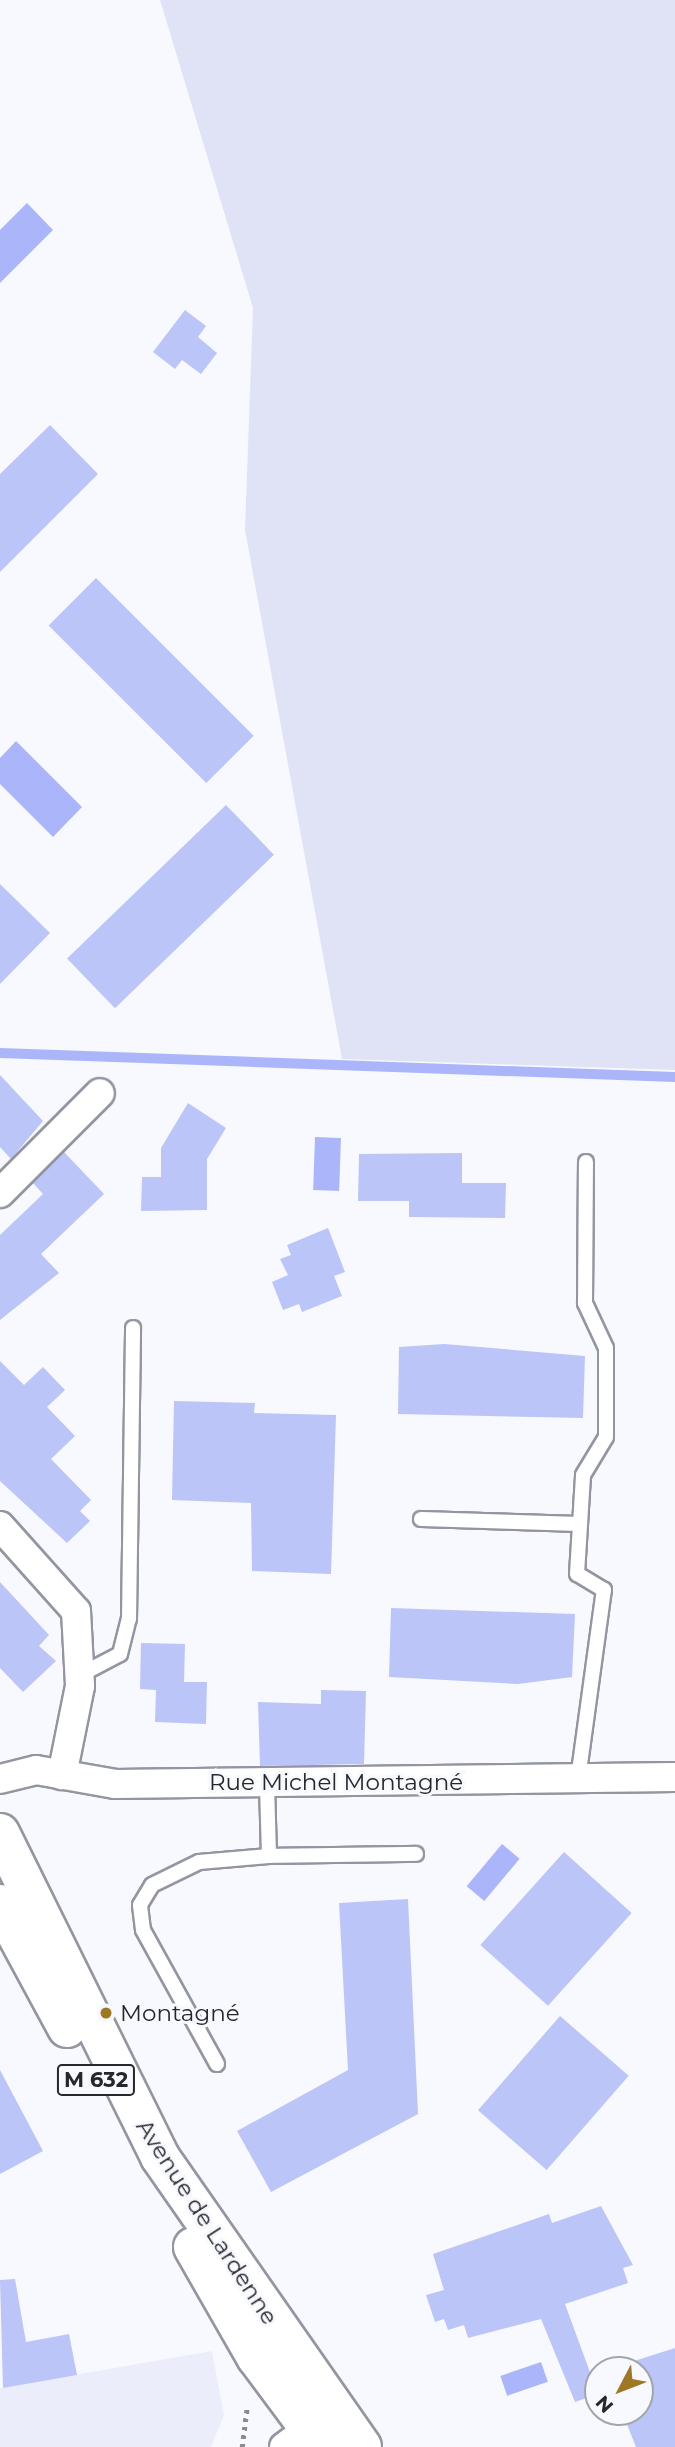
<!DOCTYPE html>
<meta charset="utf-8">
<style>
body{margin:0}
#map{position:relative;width:675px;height:2447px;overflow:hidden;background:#f8f9fe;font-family:Montserrat,sans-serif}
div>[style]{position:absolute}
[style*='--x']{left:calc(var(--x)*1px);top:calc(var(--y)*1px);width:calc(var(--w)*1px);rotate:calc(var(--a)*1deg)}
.built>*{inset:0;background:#ebeefa}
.green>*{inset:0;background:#e0e3f5}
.water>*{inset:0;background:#aab6f9;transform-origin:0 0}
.stream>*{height:10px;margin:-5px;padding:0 5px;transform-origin:5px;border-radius:5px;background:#aab6f9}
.building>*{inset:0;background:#bbc5f8;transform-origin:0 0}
.path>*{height:4.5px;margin-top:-2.25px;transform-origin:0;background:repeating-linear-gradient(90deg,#8a8b90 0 3.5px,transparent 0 8.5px)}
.roads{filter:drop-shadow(2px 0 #9396a1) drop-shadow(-2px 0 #9396a1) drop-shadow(0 2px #9396a1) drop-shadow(0 -2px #9396a1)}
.lane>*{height:14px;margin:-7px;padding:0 7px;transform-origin:7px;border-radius:7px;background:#fff}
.street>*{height:28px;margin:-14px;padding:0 14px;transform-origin:14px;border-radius:14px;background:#fff}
.primary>*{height:38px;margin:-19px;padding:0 19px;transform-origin:19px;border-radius:19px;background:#fff}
.dots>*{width:19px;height:19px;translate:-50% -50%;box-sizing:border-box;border:4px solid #f8f9fe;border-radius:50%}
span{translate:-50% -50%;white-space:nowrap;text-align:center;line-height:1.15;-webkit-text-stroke:6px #f8f9fe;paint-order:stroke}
.shield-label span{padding:2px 5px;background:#f8f9fe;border:2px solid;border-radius:5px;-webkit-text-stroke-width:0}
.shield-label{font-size:21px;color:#26272b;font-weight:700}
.street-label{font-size:23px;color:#26272b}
.poi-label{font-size:23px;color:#26272b}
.left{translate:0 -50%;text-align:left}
.north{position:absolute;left:584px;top:2356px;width:70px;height:70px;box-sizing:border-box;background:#f8f9fe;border:2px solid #a4a5aa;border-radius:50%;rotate:228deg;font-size:19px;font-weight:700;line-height:28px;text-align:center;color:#26272b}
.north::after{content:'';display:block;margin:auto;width:24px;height:32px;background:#9e7825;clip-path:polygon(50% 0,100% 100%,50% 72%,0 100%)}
</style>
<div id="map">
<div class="built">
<div style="clip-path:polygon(212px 2351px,224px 2415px,211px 2447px,0 2447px,0 2388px)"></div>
</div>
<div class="green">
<div style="clip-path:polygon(160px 0,675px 0,675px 1070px,342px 1059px,245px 530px,253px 308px)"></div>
</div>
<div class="water">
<div style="clip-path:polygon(27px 203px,53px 230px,0 283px,0 230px)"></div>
<div style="clip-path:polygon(16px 741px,82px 807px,53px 837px,0 784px,0 758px)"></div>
<div style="left:315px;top:1137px;width:26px;height:53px;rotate:2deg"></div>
<div style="left:502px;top:1844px;width:23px;height:55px;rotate:40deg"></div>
<div style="left:541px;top:2362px;width:21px;height:43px;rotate:71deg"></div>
</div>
<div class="stream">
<div style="--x:0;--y:1053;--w:675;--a:2.04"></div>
</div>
<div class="building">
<div style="clip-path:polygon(185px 310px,206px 326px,198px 337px,217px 353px,201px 374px,182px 360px,175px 369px,153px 352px)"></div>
<div style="clip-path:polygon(50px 425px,98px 474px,0 572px,0 474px)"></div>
<div style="left:96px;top:578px;width:223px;height:67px;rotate:45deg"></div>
<div style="left:226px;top:805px;width:69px;height:221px;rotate:46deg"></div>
<div style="clip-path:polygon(0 884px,50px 933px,0 984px)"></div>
<div style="clip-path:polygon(0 1075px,43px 1121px,11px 1159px,0 1147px)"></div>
<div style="clip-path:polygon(188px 1103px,226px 1128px,207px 1159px,207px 1210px,141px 1211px,142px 1177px,161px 1177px,161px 1148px)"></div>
<div style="clip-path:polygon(64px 1152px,104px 1194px,41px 1254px,59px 1273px,0 1320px,0 1235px,43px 1194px,33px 1183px)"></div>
<div style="clip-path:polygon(462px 1153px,462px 1183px,506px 1183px,505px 1218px,409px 1217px,409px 1201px,358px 1201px,359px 1154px)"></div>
<div style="clip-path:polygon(328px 1228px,345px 1272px,334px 1276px,342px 1296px,302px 1312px,299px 1304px,283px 1310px,272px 1282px,288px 1275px,280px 1259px,291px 1255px,287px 1245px)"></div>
<div style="clip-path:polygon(444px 1344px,585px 1356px,583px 1418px,398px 1414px,399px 1347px)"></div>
<div style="clip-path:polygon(0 1361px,24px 1385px,43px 1367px,65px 1390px,47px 1407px,75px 1436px,51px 1459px,91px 1500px,80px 1511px,90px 1521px,67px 1543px,0 1481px)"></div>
<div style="clip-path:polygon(174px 1401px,255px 1403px,254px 1413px,336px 1415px,331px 1574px,252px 1571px,251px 1503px,172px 1500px)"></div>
<div style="clip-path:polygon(0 1582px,49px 1635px,39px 1646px,56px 1661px,23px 1692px,0 1668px)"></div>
<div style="clip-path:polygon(391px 1608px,575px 1614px,572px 1677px,518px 1684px,389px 1677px)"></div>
<div style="clip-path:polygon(141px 1643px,185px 1644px,184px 1682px,207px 1682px,206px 1724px,155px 1722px,156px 1690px,140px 1689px)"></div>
<div style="clip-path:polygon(321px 1690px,366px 1691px,364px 1764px,260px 1766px,258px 1702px,321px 1704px)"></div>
<div style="left:564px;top:1852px;width:91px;height:125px;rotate:42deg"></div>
<div style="clip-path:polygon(408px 1899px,418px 2114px,271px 2192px,237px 2131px,348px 2070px,339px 1903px)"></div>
<div style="left:560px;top:2016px;width:91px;height:125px;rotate:41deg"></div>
<div style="clip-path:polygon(0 2070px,43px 2151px,0 2174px)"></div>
<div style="clip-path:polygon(601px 2206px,633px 2265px,623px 2268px,628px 2283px,565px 2304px,598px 2394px,575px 2402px,541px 2319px,468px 2338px,464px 2325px,448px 2330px,444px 2319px,435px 2322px,426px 2295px,444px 2290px,433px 2254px,549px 2214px,552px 2223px)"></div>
<div style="clip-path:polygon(15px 2279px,26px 2342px,69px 2334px,77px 2375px,3px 2388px,0 2280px)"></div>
<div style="clip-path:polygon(675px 2348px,675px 2447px,636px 2447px,622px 2412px,640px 2412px,640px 2370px,606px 2370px)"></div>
</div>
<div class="path">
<div style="--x:242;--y:2447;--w:40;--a:-82.9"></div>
</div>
<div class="roads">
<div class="lane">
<div style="--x:421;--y:1519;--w:159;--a:1.8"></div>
<div style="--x:80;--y:1675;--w:45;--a:-27.7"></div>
<div style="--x:120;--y:1654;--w:36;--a:-76"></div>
<div style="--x:129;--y:1619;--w:291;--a:-89.2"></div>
<div style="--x:578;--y:1779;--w:191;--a:-82.2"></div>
<div style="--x:604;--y:1590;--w:31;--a:-149"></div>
<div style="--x:577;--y:1574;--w:99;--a:-86.5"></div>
<div style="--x:583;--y:1475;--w:44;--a:-58.8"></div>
<div style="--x:606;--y:1437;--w:89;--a:-90"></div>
<div style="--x:606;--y:1348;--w:50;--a:-115"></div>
<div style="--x:585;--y:1303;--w:141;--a:-89.6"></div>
<div style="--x:269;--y:1856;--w:147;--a:-0.8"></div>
<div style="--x:217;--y:2064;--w:153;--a:-118.9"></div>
<div style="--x:143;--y:1930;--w:25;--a:-97"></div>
<div style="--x:140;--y:1905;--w:23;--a:-59"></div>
<div style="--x:152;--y:1885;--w:52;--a:-26.1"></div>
<div style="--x:199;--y:1862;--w:70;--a:-4.9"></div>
<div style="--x:269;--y:1856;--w:73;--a:-91.6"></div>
</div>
<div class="street">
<div style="--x:0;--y:1193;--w:141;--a:-45"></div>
<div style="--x:0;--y:1526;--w:114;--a:48.2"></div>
<div style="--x:76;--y:1611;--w:75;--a:86.9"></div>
<div style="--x:80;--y:1686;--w:91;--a:101.4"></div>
<div style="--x:0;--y:1779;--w:37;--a:-14"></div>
<div style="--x:36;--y:1770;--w:80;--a:10"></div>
<div style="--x:115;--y:1784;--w:560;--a:-0.72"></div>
<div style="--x:284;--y:2447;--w:47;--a:-36.4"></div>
</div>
<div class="primary">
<div style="--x:0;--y:1833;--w:361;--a:63.7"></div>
<div style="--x:160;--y:2157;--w:353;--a:55.1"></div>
<div style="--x:0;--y:1904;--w:141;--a:61.6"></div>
<div style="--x:193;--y:2247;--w:127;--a:60.2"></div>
<div style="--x:256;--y:2357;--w:112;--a:53.3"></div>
</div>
</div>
<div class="dots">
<div style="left:106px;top:2013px;background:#9e7825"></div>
</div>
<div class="shield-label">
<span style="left:96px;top:2080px">M 632</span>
</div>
<div class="street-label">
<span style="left:336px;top:1782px">Rue Michel Montagné</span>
<span style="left:207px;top:2222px;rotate:57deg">Avenue de Lardenne</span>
</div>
<div class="poi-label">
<span class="left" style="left:120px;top:2013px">Montagné</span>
</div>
<div class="north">N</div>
</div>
